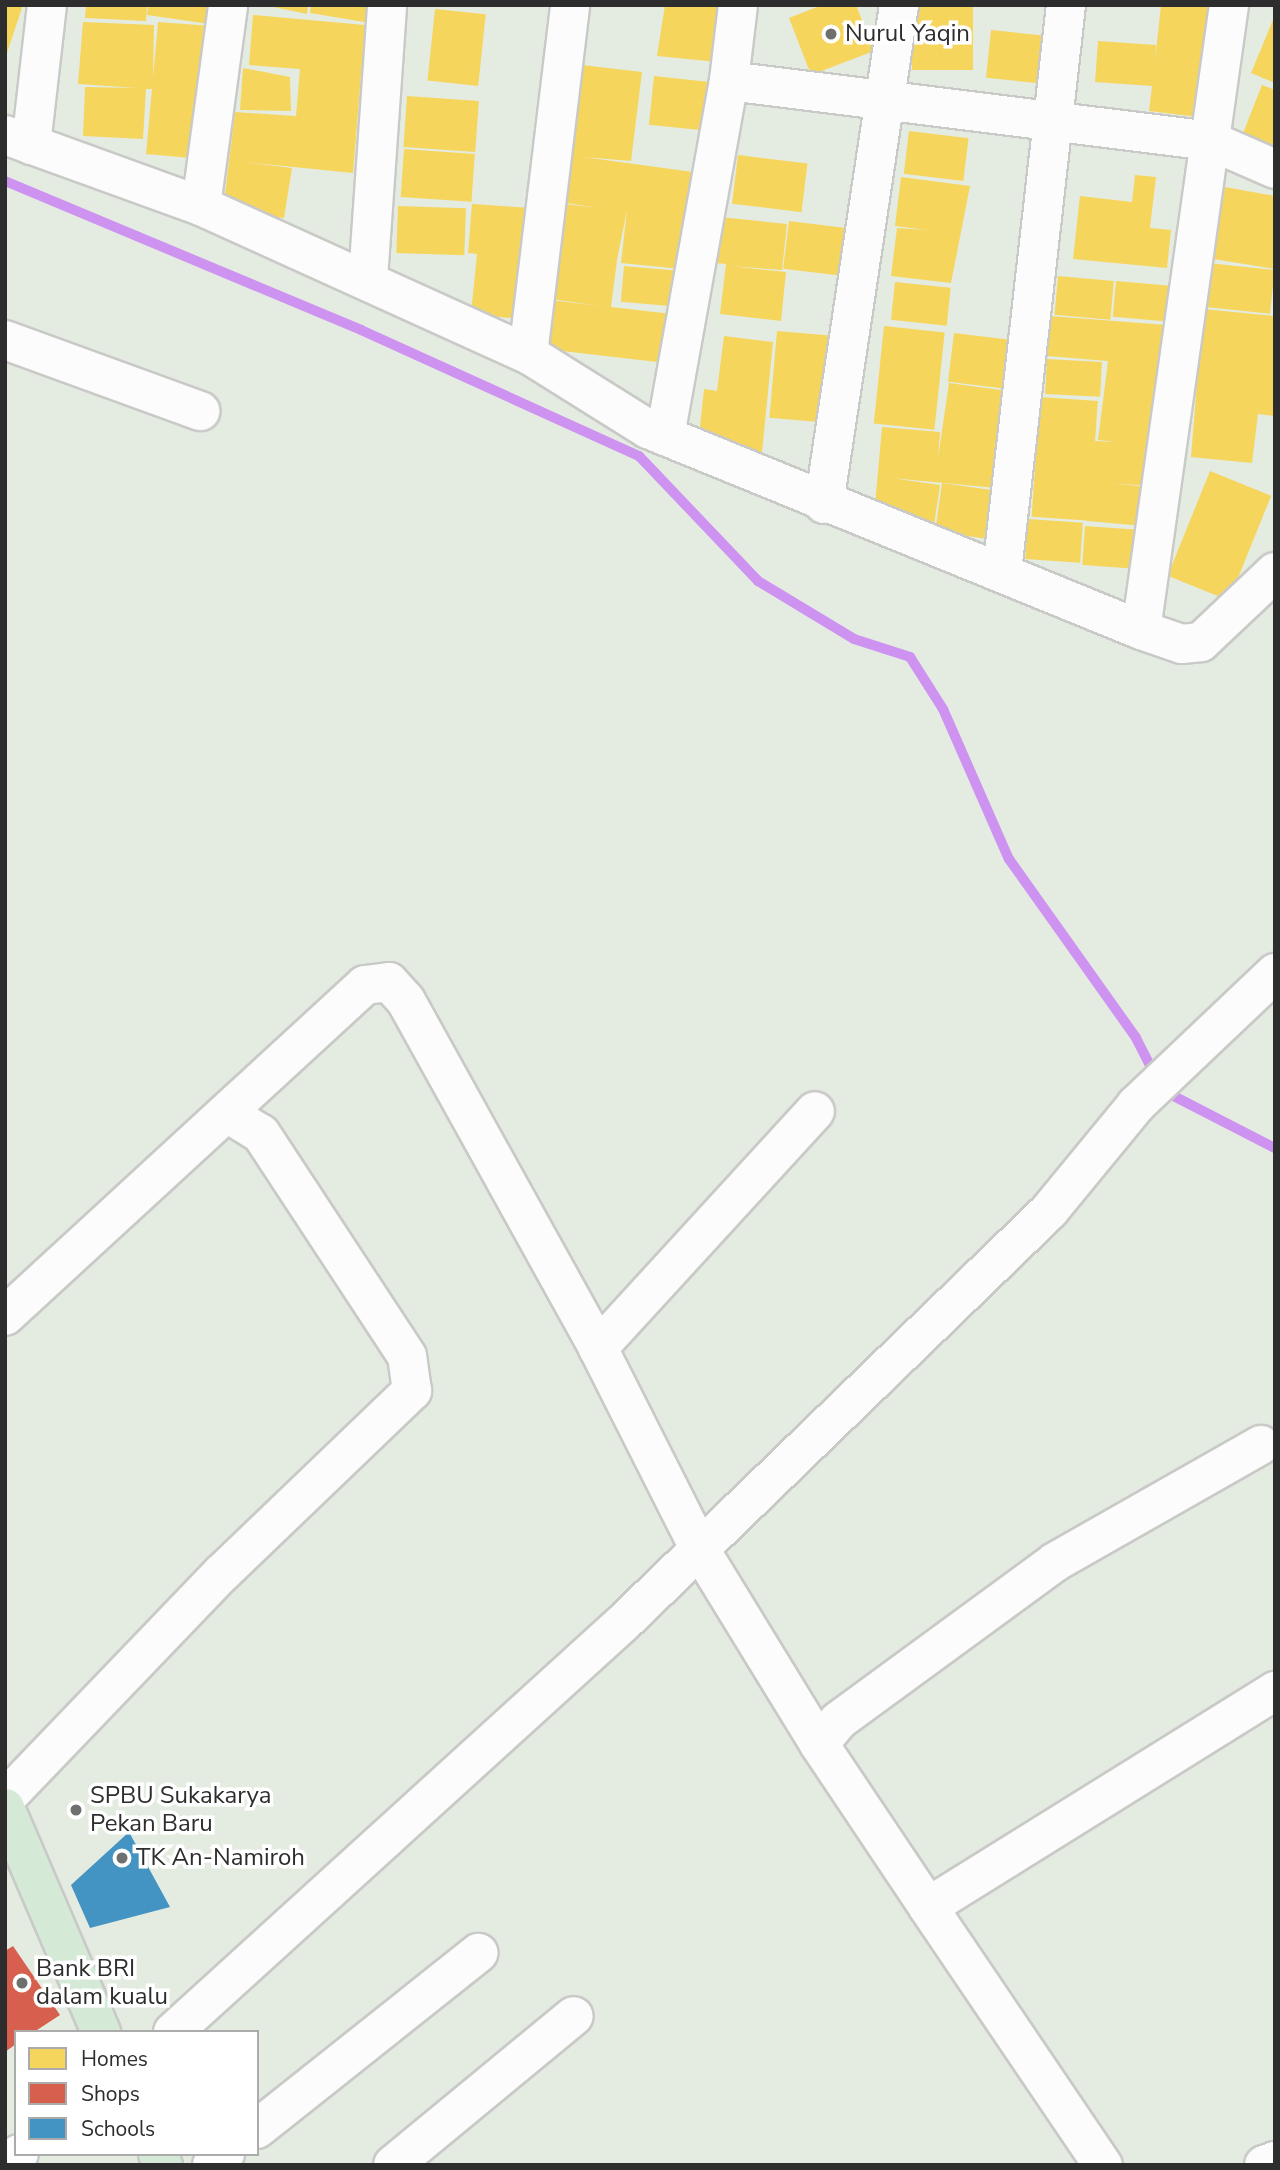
<!DOCTYPE html>
<style>
body{margin:0}
#map{position:relative;width:1280px;height:2170px;overflow:hidden;background:#e4ece2;font-family:"Nunito Sans",sans-serif}
div>[style]{position:absolute}
[style*='--x']{left:calc(var(--x)*1px);top:calc(var(--y)*1px);width:calc(var(--w)*1px);rotate:calc(var(--a)*1deg)}
.homes>*{inset:0;background:#f6d55c;transform-origin:0 0}
.shops>*{inset:0;background:#d6604d}
.schools>*{inset:0;background:#4393c3}
.stream>*{height:10px;margin:-5px;padding:0 5px;transform-origin:5px;border-radius:5px;background:#ce93f0}
.roads{filter:drop-shadow(2px 0 #c9c9c7) drop-shadow(-2px 0 #c9c9c7) drop-shadow(0 2px #c9c9c7) drop-shadow(0 -2px #c9c9c7)}
.minor>*{height:38px;margin:-19px;padding:0 19px;transform-origin:19px;border-radius:19px;background:#fbfcfb}
.major>*{height:38px;margin:-19px;padding:0 19px;transform-origin:19px;border-radius:19px;background:#d5e9d7}
.dots>*{width:19px;height:19px;translate:-50% -50%;box-sizing:border-box;border:4px solid #fff;border-radius:50%}
span{translate:-50% -50%;white-space:nowrap;text-align:center;line-height:1.15;-webkit-text-stroke:7px #fff;paint-order:stroke}
.poi-label{font-size:24px;color:#2d2d2d}
.left{translate:0 -50%;text-align:left}
.frame{position:absolute;inset:0;border:7px solid #2d2d2d;pointer-events:none}
.legend{position:absolute;left:14px;top:2030px;width:245px;height:126px;box-sizing:border-box;background:#fff;border:2px solid #ababab;margin:0;padding:9px 12px;list-style:none;font-size:21px;color:#2d2d2d}
.legend li{display:flex;align-items:center;gap:14px;height:35px}
.legend b{width:35px;border:2px solid #ababab}
</style>
<div id="map">
<div class="homes">
<div style="clip-path:polygon(5px 5px,23px 5px,6px 56px,5px 56px)"></div>
<div style="clip-path:polygon(86px 5px,147px 5px,146px 21px,85px 18px)"></div>
<div style="clip-path:polygon(148px 5px,219px 5px,216px 25px,147px 15px)"></div>
<div style="clip-path:polygon(264px 5px,308px 5px,307px 14px)"></div>
<div style="clip-path:polygon(311px 5px,373px 5px,370px 23px,310px 13px)"></div>
<div style="clip-path:polygon(725px 5px,718px 62px,657px 56px,665px 5px)"></div>
<div style="clip-path:polygon(822px 5px,856px 5px,874px 51px,811px 75px,789px 18px)"></div>
<div style="left:912px;top:5px;width:61px;height:65px"></div>
<div style="clip-path:polygon(1161px 5px,1218px 5px,1206px 118px,1149px 111px,1152px 86px,1095px 82px,1098px 41px,1156px 45px,1155px 61px)"></div>
<div style="left:435px;top:9px;width:51px;height:72px;rotate:6deg"></div>
<div style="clip-path:polygon(253px 15px,365px 25px,353px 173px,245px 162px,292px 168px,284px 218px,223px 211px,235px 112px,296px 116px,300px 69px,249px 65px)"></div>
<div style="clip-path:polygon(1275px 15px,1275px 83px,1251px 73px)"></div>
<div style="clip-path:polygon(83px 22px,154px 25px,153px 78px,158px 22px,212px 26px,202px 159px,146px 154px,152px 89px,146px 89px,143px 139px,83px 136px,85px 87px,137px 88px,78px 84px)"></div>
<div style="left:991px;top:30px;width:60px;height:48px;rotate:6deg"></div>
<div style="clip-path:polygon(582px 65px,642px 72px,631px 161px,583px 157px,693px 172px,681px 269px,621px 263px,627px 210px,617px 260px,611px 307px,672px 314px,666px 363px,545px 349px,550px 300px,601px 306px,551px 299px,565px 204px,598px 208px,566px 203px)"></div>
<div style="clip-path:polygon(243px 68px,290px 77px,291px 111px,240px 110px)"></div>
<div style="left:654px;top:76px;width:61px;height:49px;rotate:6deg"></div>
<div style="clip-path:polygon(1262px 85px,1275px 90px,1275px 154px,1240px 141px)"></div>
<div style="left:407px;top:96px;width:72px;height:51px;rotate:4deg"></div>
<div style="left:909px;top:131px;width:60px;height:43px;rotate:7deg"></div>
<div style="left:404px;top:149px;width:71px;height:48px;rotate:4deg"></div>
<div style="left:738px;top:155px;width:70px;height:49px;rotate:7deg"></div>
<div style="clip-path:polygon(1135px 175px,1156px 177px,1150px 228px,1171px 230px,1167px 268px,1073px 259px,1080px 196px,1132px 202px)"></div>
<div style="clip-path:polygon(901px 177px,970px 186px,951px 283px,891px 276px,897px 228px,927px 230px,895px 226px)"></div>
<div style="clip-path:polygon(1225px 187px,1275px 196px,1275px 269px,1213px 259px)"></div>
<div style="clip-path:polygon(472px 204px,532px 208px,520px 319px,471px 314px,477px 254px,468px 253px)"></div>
<div style="left:398px;top:206px;width:68px;height:47px;rotate:2deg"></div>
<div style="clip-path:polygon(720px 217px,787px 224px,782px 270px,730px 266px,786px 272px,781px 321px,720px 314px,726px 264px,715px 263px)"></div>
<div style="left:789px;top:221px;width:61px;height:48px;rotate:7deg"></div>
<div style="left:1208px;top:263px;width:67px;height:44px;rotate:6deg"></div>
<div style="left:624px;top:266px;width:57px;height:36px;rotate:5deg"></div>
<div style="left:1058px;top:276px;width:56px;height:39px;rotate:5deg"></div>
<div style="left:1116px;top:281px;width:57px;height:36px;rotate:5deg"></div>
<div style="left:895px;top:282px;width:56px;height:38px;rotate:6deg"></div>
<div style="clip-path:polygon(1203px 309px,1275px 316px,1275px 416px,1258px 414px,1252px 463px,1191px 457px)"></div>
<div style="clip-path:polygon(1050px 316px,1166px 325px,1149px 486px,1111px 483px,1148px 487px,1144px 526px,1087px 521px,1095px 441px,1117px 442px,1098px 440px,1108px 361px,1047px 356px)"></div>
<div style="left:884px;top:326px;width:61px;height:98px;rotate:6deg"></div>
<div style="left:777px;top:331px;width:58px;height:87px;rotate:5deg"></div>
<div style="left:954px;top:333px;width:60px;height:49px;rotate:7deg"></div>
<div style="clip-path:polygon(724px 336px,773px 342px,762px 452px,698px 445px,704px 389px,717px 391px)"></div>
<div style="left:1047px;top:359px;width:55px;height:35px;rotate:3deg"></div>
<div style="clip-path:polygon(949px 383px,1008px 391px,996px 488px,891px 478px,940px 485px,934px 525px,874px 517px,882px 427px,940px 432px,938px 458px)"></div>
<div style="left:1040px;top:397px;width:58px;height:120px;rotate:4deg"></div>
<div style="left:1210px;top:471px;width:66px;height:113px;rotate:22deg"></div>
<div style="left:942px;top:483px;width:57px;height:49px;rotate:8deg"></div>
<div style="left:1028px;top:519px;width:55px;height:40px;rotate:4deg"></div>
<div style="left:1085px;top:526px;width:57px;height:39px;rotate:4deg"></div>
</div>
<div class="shops">
<div style="clip-path:polygon(13px 1946px,60px 2015px,34px 2032px,16px 2032px,16px 2044px,5px 2052px,5px 1951px)"></div>
</div>
<div class="schools">
<div style="clip-path:polygon(129px 1832px,170px 1907px,90px 1928px,71px 1885px)"></div>
</div>
<div class="stream">
<div style="--x:5;--y:181;--w:386;--a:22.7"></div>
<div style="--x:361;--y:330;--w:305;--a:24.4"></div>
<div style="--x:639;--y:456;--w:173;--a:46.4"></div>
<div style="--x:758;--y:581;--w:112;--a:31.1"></div>
<div style="--x:854;--y:639;--w:59;--a:17.8"></div>
<div style="--x:910;--y:657;--w:62;--a:57.6"></div>
<div style="--x:943;--y:709;--w:164;--a:66.3"></div>
<div style="--x:1009;--y:859;--w:219;--a:54.6"></div>
<div style="--x:1136;--y:1038;--w:42;--a:62.8"></div>
<div style="--x:1162;--y:1090;--w:127;--a:27.2"></div>
</div>
<div class="roads">
<div class="minor">
<div style="--x:738;--y:5;--w:77;--a:96.8"></div>
<div style="--x:729;--y:81;--w:486;--a:7.1"></div>
<div style="--x:1211;--y:141;--w:70;--a:23.6"></div>
<div style="--x:1229;--y:5;--w:631;--a:98.01"></div>
<div style="--x:1141;--y:630;--w:43;--a:18.9"></div>
<div style="--x:1182;--y:644;--w:19;--a:-6"></div>
<div style="--x:1201;--y:642;--w:102;--a:-43.4"></div>
<div style="--x:5;--y:135;--w:208;--a:19.9"></div>
<div style="--x:201;--y:206;--w:359;--a:24.4"></div>
<div style="--x:528;--y:354;--w:142;--a:32"></div>
<div style="--x:648;--y:429;--w:532;--a:22.18"></div>
<div style="--x:31;--y:145;--w:141;--a:-83.5"></div>
<div style="--x:201;--y:206;--w:203;--a:-82.3"></div>
<div style="--x:368;--y:279;--w:275;--a:-86"></div>
<div style="--x:5;--y:340;--w:208;--a:20"></div>
<div style="--x:528;--y:354;--w:352;--a:-83.1"></div>
<div style="--x:665;--y:436;--w:361;--a:-79.8"></div>
<div style="--x:824;--y:504;--w:505;--a:-81.45"></div>
<div style="--x:1002;--y:571;--w:570;--a:-83.55"></div>
<div style="--x:5;--y:1316;--w:489;--a:-42.6"></div>
<div style="--x:365;--y:985;--w:24;--a:-7"></div>
<div style="--x:389;--y:982;--w:25;--a:48"></div>
<div style="--x:406;--y:1001;--w:397;--a:61"></div>
<div style="--x:598;--y:1348;--w:224;--a:63.2"></div>
<div style="--x:699;--y:1548;--w:230;--a:58.5"></div>
<div style="--x:819;--y:1744;--w:30;--a:-50"></div>
<div style="--x:838;--y:1721;--w:269;--a:-36.2"></div>
<div style="--x:1055;--y:1562;--w:237;--a:-29.6"></div>
<div style="--x:598;--y:1348;--w:321;--a:-47.5"></div>
<div style="--x:819;--y:1744;--w:196;--a:56.2"></div>
<div style="--x:928;--y:1907;--w:409;--a:-31.9"></div>
<div style="--x:5;--y:1799;--w:312;--a:-46.2"></div>
<div style="--x:221;--y:1574;--w:265;--a:-43.8"></div>
<div style="--x:412;--y:1391;--w:35;--a:-98"></div>
<div style="--x:407;--y:1356;--w:266;--a:-123.3"></div>
<div style="--x:261;--y:1134;--w:38;--a:-148"></div>
<div style="--x:928;--y:1907;--w:312;--a:55.9"></div>
<div style="--x:173;--y:2032;--w:608;--a:-42.27"></div>
<div style="--x:623;--y:1623;--w:593;--a:-44.04"></div>
<div style="--x:1049;--y:1211;--w:137;--a:-50.6"></div>
<div style="--x:1136;--y:1105;--w:192;--a:-43.5"></div>
<div style="--x:257;--y:2129;--w:283;--a:-38.5"></div>
<div style="--x:5;--y:2164;--w:17;--a:-36"></div>
<div style="--x:212;--y:2165;--w:17;--a:-40"></div>
<div style="--x:393;--y:2165;--w:234;--a:-39.5"></div>
<div style="--x:1264;--y:2165;--w:12;--a:-20"></div>
</div>
<div class="major">
<div style="--x:5;--y:1808;--w:244;--a:66.8"></div>
<div style="--x:158;--y:2154;--w:12;--a:66"></div>
</div>
</div>
<div class="dots">
<div style="left:831px;top:34px;background:#6d706c"></div>
<div style="left:76px;top:1810px;background:#6d706c"></div>
<div style="left:122px;top:1858px;background:#6d706c"></div>
<div style="left:22px;top:1983px;background:#6d706c"></div>
</div>
<div class="poi-label">
<span class="left" style="left:845px;top:34px">Nurul Yaqin</span>
<span class="left" style="left:90px;top:1810px">SPBU Sukakarya<br>Pekan Baru</span>
<span class="left" style="left:136px;top:1858px">TK An-Namiroh</span>
<span class="left" style="left:36px;top:1983px">Bank BRI<br>dalam kualu</span>
</div>
<div class="frame"></div>
<ul class="legend">
<li><b style="height:19px;background:#f6d55c"></b>Homes</li>
<li><b style="height:19px;background:#d6604d"></b>Shops</li>
<li><b style="height:19px;background:#4393c3"></b>Schools</li>
</ul>
</div>
